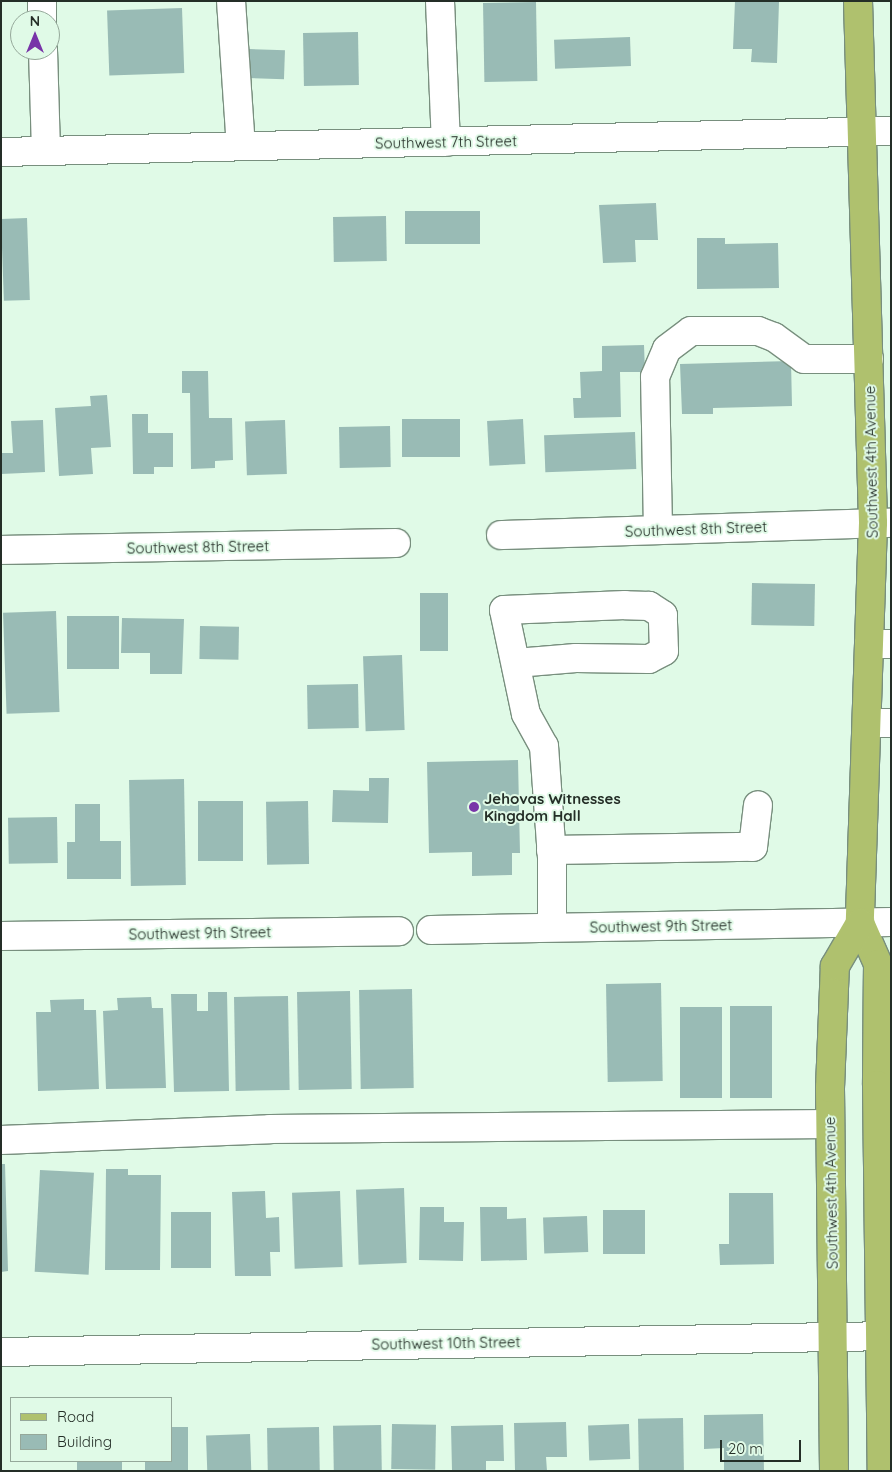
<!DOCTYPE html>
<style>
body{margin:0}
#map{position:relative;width:892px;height:1472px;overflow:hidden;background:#e0fae7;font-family:Quicksand,sans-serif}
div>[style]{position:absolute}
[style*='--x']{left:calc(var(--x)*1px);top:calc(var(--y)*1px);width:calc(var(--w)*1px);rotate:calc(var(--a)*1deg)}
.building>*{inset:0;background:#99bbb5;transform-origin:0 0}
.roads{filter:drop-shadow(1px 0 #788f7e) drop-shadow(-1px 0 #788f7e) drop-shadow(0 1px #788f7e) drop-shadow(0 -1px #788f7e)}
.minor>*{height:28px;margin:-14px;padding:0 14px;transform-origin:14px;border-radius:14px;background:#fff}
.major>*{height:28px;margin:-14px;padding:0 14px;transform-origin:14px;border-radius:14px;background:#afc16e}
.dots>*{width:14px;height:14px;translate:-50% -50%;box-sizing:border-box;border:2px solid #e0fae7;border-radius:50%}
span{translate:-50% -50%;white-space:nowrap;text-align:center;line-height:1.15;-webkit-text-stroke:4px #e0fae7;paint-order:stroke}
.street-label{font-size:15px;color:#242e27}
.poi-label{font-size:15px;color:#242e27;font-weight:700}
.left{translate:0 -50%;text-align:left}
.frame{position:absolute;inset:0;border:2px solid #242e27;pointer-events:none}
.legend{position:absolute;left:10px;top:1397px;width:162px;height:65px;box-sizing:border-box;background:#e0fae7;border:1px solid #95a89a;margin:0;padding:6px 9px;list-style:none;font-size:15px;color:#242e27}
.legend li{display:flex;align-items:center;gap:10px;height:25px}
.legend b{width:25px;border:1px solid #95a89a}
.north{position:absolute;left:10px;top:10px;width:50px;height:50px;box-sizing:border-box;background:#e0fae7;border:1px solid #95a89a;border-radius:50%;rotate:0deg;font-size:14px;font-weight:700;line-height:20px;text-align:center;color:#242e27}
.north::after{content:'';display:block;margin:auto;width:18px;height:22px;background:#7834a8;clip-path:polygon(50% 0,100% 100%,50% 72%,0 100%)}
.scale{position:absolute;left:720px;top:1440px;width:81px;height:22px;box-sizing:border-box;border:2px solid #242e27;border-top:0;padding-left:6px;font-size:15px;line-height:18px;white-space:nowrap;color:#242e27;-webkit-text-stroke:4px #e0fae7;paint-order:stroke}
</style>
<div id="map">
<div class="building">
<div style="clip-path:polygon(735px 1px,779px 2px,777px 63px,751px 62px,752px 49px,733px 49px)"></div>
<div style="left:536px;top:2px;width:79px;height:53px;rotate:89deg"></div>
<div style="left:182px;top:8px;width:65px;height:75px;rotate:88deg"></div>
<div style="left:358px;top:32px;width:53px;height:55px;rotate:89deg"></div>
<div style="left:630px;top:37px;width:29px;height:76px;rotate:88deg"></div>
<div style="left:249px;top:49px;width:36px;height:29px;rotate:2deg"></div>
<div style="clip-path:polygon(656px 203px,658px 240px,635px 240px,636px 262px,603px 263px,599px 205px)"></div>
<div style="left:480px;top:211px;width:33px;height:75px;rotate:90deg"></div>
<div style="left:386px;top:216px;width:45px;height:53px;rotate:89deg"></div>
<div style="left:27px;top:218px;width:82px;height:26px;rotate:88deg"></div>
<div style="clip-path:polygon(697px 238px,725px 238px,725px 244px,778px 243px,779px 288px,697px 289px)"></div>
<div style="clip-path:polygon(644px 345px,645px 372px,620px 372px,621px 417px,574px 418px,573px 398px,581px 398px,580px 372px,602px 371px,602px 346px)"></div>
<div style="clip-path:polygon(791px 361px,792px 406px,713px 408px,713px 414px,682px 414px,680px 364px)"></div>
<div style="clip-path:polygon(182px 371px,208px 371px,209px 418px,232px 418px,233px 460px,215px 461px,215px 468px,191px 469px,190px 393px,182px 393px)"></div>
<div style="clip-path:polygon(107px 395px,111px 447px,91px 448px,93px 474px,59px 476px,55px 408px,91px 406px,90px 396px)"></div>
<div style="clip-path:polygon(132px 414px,148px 414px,148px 433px,173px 433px,173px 467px,154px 467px,154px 474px,133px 474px)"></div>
<div style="left:460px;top:419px;width:38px;height:58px;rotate:90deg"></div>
<div style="left:523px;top:419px;width:45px;height:36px;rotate:87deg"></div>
<div style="clip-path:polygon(43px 420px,45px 472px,1px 474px,1px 453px,13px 453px,11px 421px)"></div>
<div style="left:285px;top:420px;width:54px;height:40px;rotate:88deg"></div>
<div style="left:390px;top:426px;width:41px;height:51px;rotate:89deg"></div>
<div style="left:635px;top:432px;width:37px;height:91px;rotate:88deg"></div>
<div style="left:752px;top:583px;width:63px;height:42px;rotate:1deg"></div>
<div style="left:420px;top:593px;width:28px;height:58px"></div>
<div style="left:56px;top:611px;width:101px;height:53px;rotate:88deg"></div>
<div style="left:67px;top:616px;width:52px;height:53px"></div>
<div style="clip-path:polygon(122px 618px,184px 619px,182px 674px,150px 674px,150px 653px,121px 653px)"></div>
<div style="left:200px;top:626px;width:39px;height:33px;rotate:1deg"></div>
<div style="left:402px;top:655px;width:75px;height:39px;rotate:88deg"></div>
<div style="left:358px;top:684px;width:44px;height:51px;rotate:89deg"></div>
<div style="clip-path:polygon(518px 760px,520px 853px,512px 853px,512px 875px,472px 876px,472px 852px,429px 853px,427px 762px)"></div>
<div style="clip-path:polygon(369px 778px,389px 778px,388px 823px,332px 822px,333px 790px,369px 791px)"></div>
<div style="left:184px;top:779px;width:106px;height:55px;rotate:89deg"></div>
<div style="left:198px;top:801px;width:45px;height:60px"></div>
<div style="left:308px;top:801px;width:63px;height:42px;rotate:89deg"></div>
<div style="clip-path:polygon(75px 804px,100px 804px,100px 841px,121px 841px,121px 879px,67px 879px,67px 842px,75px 842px)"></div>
<div style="left:57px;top:817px;width:46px;height:49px;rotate:89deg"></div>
<div style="left:661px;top:983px;width:98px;height:55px;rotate:89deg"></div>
<div style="left:412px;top:989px;width:99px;height:53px;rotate:89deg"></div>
<div style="left:350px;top:991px;width:98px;height:53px;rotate:89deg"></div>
<div style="clip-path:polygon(208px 992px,227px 992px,229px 1091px,174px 1092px,171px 994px,197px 994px,197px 1011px,208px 1011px)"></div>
<div style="left:288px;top:996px;width:94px;height:54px;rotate:89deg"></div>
<div style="clip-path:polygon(151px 997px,152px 1008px,163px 1008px,166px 1088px,106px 1089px,103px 1011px,118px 1010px,117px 998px)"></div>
<div style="clip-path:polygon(84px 999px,84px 1010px,96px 1010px,99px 1089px,38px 1091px,36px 1012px,51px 1012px,50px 1000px)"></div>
<div style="left:730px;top:1006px;width:42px;height:92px"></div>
<div style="left:680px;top:1007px;width:42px;height:91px"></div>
<div style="clip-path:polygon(1px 1164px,5px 1164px,8px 1271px,1px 1272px)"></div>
<div style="clip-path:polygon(106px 1169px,128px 1169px,128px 1175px,161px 1175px,160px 1270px,105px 1270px)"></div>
<div style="left:40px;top:1170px;width:54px;height:102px;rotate:3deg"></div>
<div style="left:404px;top:1188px;width:75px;height:48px;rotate:88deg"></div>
<div style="clip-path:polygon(265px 1191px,266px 1218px,279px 1217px,280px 1252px,270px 1252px,271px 1276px,235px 1276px,232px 1192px)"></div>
<div style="left:340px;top:1191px;width:76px;height:48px;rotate:88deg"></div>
<div style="clip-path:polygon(729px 1193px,773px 1193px,774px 1264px,720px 1265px,719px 1244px,729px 1244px)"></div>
<div style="clip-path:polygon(420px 1207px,444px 1207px,444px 1222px,464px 1222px,463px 1261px,419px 1260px)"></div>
<div style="clip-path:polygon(480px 1207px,507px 1207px,507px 1219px,526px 1218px,527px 1260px,481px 1261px)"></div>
<div style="left:603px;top:1210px;width:42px;height:44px"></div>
<div style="left:171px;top:1212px;width:40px;height:56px"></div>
<div style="left:587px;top:1216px;width:36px;height:44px;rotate:88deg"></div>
<div style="clip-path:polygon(763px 1414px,764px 1471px,724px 1471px,724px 1448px,704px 1449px,704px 1415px)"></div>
<div style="left:683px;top:1418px;width:53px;height:45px;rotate:89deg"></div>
<div style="clip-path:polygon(566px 1422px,567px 1457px,546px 1457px,547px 1471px,515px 1471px,514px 1423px)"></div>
<div style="left:392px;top:1424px;width:44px;height:45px;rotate:1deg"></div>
<div style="left:629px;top:1424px;width:35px;height:41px;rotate:88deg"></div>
<div style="left:381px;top:1425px;width:46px;height:48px;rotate:89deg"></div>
<div style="clip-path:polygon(503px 1425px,504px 1461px,486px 1461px,486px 1471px,452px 1471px,451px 1426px)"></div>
<div style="clip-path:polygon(171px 1427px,188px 1427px,188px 1471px,145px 1471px,145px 1461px,171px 1461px)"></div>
<div style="left:319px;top:1427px;width:44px;height:52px;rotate:89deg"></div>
<div style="left:250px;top:1434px;width:37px;height:44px;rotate:88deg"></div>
<div style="left:77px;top:1461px;width:45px;height:10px"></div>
</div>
<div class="roads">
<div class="minor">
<div style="--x:42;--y:1;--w:19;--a:90"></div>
<div style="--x:231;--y:1;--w:145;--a:86.1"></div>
<div style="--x:440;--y:1;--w:141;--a:87.6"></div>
<div style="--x:43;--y:50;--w:101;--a:88.3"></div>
<div style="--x:1;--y:152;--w:890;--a:-1.35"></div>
<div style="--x:658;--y:530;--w:153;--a:-91.1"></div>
<div style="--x:655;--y:377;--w:30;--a:-67"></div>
<div style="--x:667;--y:349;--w:30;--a:-37"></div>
<div style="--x:691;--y:331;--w:67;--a:0"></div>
<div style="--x:758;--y:331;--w:17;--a:21"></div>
<div style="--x:774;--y:337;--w:37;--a:36"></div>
<div style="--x:804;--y:359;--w:65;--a:0"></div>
<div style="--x:501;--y:535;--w:390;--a:-1.8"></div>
<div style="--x:1;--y:550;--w:395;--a:-1"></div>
<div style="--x:869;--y:644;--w:22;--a:0"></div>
<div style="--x:516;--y:663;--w:60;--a:-4.8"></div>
<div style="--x:576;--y:658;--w:73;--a:0.8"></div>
<div style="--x:649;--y:659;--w:17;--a:-28"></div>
<div style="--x:664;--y:651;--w:36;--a:-92"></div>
<div style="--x:663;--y:615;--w:17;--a:-147"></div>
<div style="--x:649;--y:606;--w:24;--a:-178"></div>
<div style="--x:625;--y:605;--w:121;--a:177.6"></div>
<div style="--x:504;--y:610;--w:106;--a:78.1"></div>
<div style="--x:526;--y:714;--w:37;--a:61"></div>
<div style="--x:544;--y:746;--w:111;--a:85.9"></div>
<div style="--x:552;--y:857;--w:70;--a:90"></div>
<div style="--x:867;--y:723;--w:24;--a:0"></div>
<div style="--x:551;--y:850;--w:202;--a:-0.9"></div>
<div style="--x:753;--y:847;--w:42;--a:-83.2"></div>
<div style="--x:431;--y:930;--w:460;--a:-1"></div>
<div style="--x:1;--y:936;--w:398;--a:-0.7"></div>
<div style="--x:1;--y:1140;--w:269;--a:-2.3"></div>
<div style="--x:270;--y:1129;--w:560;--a:-0.51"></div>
<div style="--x:1;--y:1352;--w:890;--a:-1.03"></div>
</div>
<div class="major">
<div style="--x:858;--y:1;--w:522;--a:88.35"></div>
<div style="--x:873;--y:523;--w:400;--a:91.9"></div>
<div style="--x:860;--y:923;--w:45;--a:66.3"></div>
<div style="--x:878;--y:964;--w:121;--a:90.5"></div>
<div style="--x:877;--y:1085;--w:386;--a:89.3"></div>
<div style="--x:834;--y:1471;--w:383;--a:-90.6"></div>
<div style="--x:830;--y:1088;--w:122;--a:-87.7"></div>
<div style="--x:835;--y:966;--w:50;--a:-59.8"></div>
</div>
</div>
<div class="dots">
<div style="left:474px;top:807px;background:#7834a8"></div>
</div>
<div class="street-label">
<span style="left:446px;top:142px;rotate:-1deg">Southwest 7th Street</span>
<span style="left:871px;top:462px;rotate:-91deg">Southwest 4th Avenue</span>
<span style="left:696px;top:529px;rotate:-2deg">Southwest 8th Street</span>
<span style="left:198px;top:547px;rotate:-1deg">Southwest 8th Street</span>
<span style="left:661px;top:926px;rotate:-1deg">Southwest 9th Street</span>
<span style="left:200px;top:933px;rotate:-1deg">Southwest 9th Street</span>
<span style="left:831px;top:1193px;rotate:-91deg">Southwest 4th Avenue</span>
<span style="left:446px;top:1343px;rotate:-1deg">Southwest 10th Street</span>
</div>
<div class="poi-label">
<span class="left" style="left:484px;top:807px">Jehovas Witnesses<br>Kingdom Hall</span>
</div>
<div class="frame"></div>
<ul class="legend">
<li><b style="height:6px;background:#afc16e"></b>Road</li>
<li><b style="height:14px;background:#99bbb5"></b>Building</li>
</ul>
<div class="north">N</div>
<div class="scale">20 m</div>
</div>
